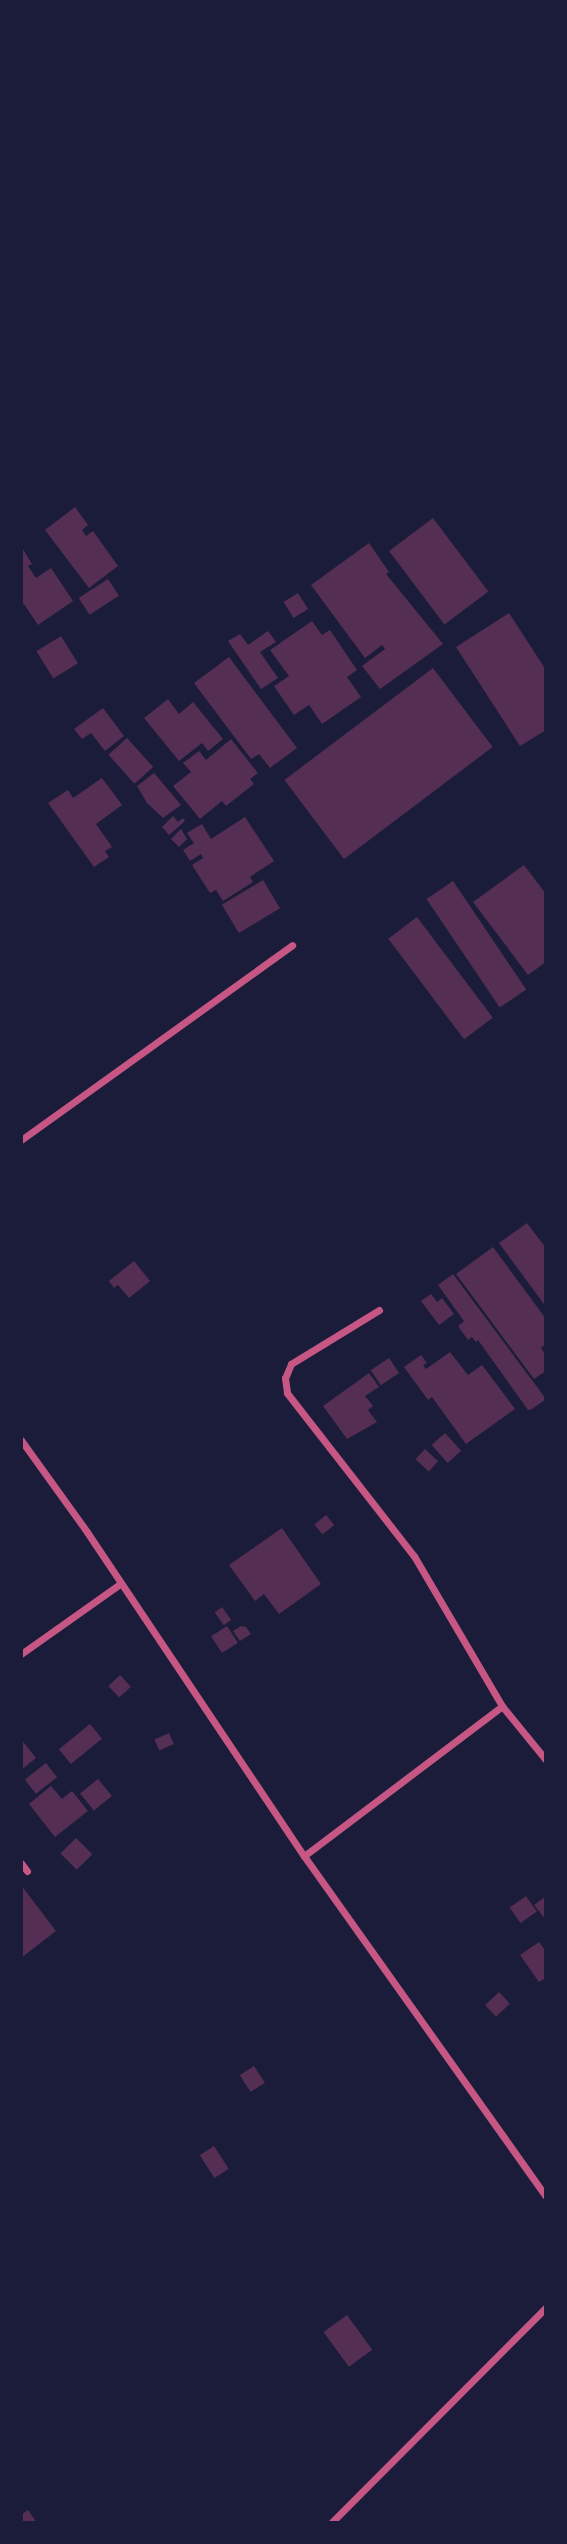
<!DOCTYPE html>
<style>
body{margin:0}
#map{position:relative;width:567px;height:2544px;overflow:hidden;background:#1b1b3a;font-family:Bitter,serif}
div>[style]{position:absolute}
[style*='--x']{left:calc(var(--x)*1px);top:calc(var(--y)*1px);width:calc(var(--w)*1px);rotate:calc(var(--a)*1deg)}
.building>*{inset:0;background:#542f53;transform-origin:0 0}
.minor>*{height:7px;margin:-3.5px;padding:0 3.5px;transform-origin:3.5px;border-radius:3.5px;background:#c65784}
span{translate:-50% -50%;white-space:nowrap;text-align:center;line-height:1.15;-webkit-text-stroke:5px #1b1b3a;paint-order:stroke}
.frame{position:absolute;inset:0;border:23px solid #1b1b3a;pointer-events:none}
</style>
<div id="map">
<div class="building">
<div style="clip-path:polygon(75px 507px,88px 525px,82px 530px,86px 536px,93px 531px,118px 566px,89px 588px,45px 530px)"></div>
<div style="left:433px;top:518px;width:92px;height:55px;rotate:53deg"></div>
<div style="clip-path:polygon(369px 543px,389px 572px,386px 574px,443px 644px,380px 689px,362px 666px,385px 649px,382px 645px,365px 658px,311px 585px)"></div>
<div style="clip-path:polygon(21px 546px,32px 564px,28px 566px,36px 578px,51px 568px,73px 601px,38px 625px,24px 604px,21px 606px)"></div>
<div style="left:108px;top:579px;width:20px;height:35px;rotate:57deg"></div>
<div style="left:298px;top:593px;width:19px;height:17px;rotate:58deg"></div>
<div style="clip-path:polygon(509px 613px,546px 670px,546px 730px,520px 746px,456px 647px)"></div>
<div style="clip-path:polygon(312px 621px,322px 635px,330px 630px,357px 670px,347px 677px,361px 697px,322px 724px,309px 705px,294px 715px,274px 686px,289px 676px,270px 650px)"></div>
<div style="clip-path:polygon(268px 631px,276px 642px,260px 652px,278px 678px,261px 689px,228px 641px,240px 634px,248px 645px)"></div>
<div style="left:61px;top:636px;width:32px;height:29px;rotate:58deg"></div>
<div style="clip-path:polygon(229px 657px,297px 748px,270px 768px,259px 754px,251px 759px,194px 683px)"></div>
<div style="left:433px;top:668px;width:99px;height:186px;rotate:53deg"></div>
<div style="clip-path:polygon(168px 699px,179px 714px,193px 702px,223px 739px,208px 751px,202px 743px,179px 761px,144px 718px)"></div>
<div style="clip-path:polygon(103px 708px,124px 736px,105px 751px,91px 733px,82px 739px,74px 729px)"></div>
<div style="left:127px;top:738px;width:39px;height:25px;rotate:48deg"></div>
<div style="clip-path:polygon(231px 739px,258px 773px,250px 779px,254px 784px,226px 806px,222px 801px,200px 819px,173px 786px,191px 772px,183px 763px,199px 751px,206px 760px)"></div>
<div style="clip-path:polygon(154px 773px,181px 805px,163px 818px,147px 803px,137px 786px)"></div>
<div style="clip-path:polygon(102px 778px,122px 805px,96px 824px,112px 847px,105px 851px,109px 857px,94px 867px,48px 803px,68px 790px,73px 798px)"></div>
<div style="clip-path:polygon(173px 816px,178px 822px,183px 818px,185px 821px,169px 835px,162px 827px)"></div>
<div style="clip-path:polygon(245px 817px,274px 861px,250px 877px,253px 882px,223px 901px,216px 890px,210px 893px,192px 865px,203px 858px,201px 854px,190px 861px,183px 850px,194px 843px,187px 833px,202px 824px,211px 839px)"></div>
<div style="clip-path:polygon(181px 829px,187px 839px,179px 847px,171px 839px)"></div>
<div style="clip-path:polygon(524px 865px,546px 894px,546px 962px,528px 975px,473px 902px)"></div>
<div style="left:263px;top:880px;width:33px;height:48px;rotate:59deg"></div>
<div style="left:453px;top:881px;width:131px;height:32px;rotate:56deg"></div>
<div style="left:417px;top:917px;width:126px;height:36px;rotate:53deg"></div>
<div style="clip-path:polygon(527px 1223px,546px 1248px,546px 1307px,499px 1243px)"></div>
<div style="clip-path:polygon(493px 1247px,546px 1319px,546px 1344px,541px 1348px,546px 1355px,546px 1371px,534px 1379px,456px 1274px)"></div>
<div style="clip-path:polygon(134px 1261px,150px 1281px,129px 1298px,118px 1285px,114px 1288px,109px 1281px)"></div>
<div style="clip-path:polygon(453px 1274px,546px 1399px,532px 1409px,528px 1410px,478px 1340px,476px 1342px,472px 1337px,468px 1340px,458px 1326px,464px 1321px,438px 1285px)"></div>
<div style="clip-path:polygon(431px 1294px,437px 1302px,442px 1298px,454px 1314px,439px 1325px,421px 1301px)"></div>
<div style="clip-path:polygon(450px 1352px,468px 1375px,482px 1365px,515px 1409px,466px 1444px,432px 1397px,428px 1400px,404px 1367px,421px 1355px,427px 1363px,423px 1365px,426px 1369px)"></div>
<div style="left:389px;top:1358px;width:18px;height:22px;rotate:56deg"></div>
<div style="clip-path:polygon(369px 1373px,379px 1387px,365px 1396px,373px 1406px,368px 1410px,377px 1422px,347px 1439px,323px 1406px)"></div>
<div style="left:445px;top:1433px;width:24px;height:18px;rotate:48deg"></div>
<div style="left:425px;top:1449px;width:18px;height:14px;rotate:43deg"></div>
<div style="left:326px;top:1515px;width:13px;height:15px;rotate:51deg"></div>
<div style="clip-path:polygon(282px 1528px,321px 1584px,279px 1614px,264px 1594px,255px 1601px,229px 1565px)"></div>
<div style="left:222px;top:1607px;width:16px;height:9px;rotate:55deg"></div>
<div style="left:227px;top:1626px;width:20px;height:19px;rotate:57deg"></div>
<div style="clip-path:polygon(241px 1626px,246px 1627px,251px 1634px,240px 1641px,233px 1631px)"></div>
<div style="left:120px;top:1675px;width:16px;height:16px;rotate:47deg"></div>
<div style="left:90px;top:1724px;width:19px;height:40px;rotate:51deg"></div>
<div style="left:169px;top:1733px;width:12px;height:16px;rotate:66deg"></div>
<div style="clip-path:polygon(21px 1739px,36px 1758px,21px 1770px)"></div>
<div style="left:46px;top:1763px;width:18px;height:27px;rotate:52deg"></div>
<div style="left:98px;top:1779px;width:22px;height:23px;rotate:51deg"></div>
<div style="clip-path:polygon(51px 1786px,62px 1799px,72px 1791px,88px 1811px,55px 1837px,29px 1804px)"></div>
<div style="left:76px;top:1838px;width:23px;height:22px;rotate:45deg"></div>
<div style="clip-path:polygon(21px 1885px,56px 1931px,21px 1958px)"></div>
<div style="left:526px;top:1896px;width:19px;height:20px;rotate:55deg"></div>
<div style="clip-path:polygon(546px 1896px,546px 1920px,534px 1905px)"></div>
<div style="clip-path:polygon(539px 1942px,546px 1951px,546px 1978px,539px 1982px,520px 1955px)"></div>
<div style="left:499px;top:1992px;width:16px;height:19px;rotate:47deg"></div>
<div style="left:254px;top:2066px;width:20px;height:17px;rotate:57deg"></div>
<div style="left:214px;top:2146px;width:27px;height:17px;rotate:57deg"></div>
<div style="left:347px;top:2315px;width:43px;height:29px;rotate:54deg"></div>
<div style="clip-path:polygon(28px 2510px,37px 2523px,21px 2523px,21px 2515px)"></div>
</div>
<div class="minor">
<div style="--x:21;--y:1140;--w:334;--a:-35.7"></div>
<div style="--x:379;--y:1310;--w:103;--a:148.5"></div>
<div style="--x:291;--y:1364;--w:15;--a:113"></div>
<div style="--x:285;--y:1378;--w:15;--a:82"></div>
<div style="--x:287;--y:1393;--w:207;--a:52.1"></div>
<div style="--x:414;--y:1556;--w:174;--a:59.6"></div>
<div style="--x:502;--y:1706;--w:70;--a:50.8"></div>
<div style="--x:21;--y:1440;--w:113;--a:54.3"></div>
<div style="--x:87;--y:1532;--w:390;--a:56.2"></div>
<div style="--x:304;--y:1856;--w:417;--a:54.6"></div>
<div style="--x:21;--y:1654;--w:121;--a:-35.3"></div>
<div style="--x:304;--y:1856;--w:248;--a:-37.1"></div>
<div style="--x:21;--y:1863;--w:10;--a:53"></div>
<div style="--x:331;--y:2523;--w:305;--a:-45.1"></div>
</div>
<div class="frame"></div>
</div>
